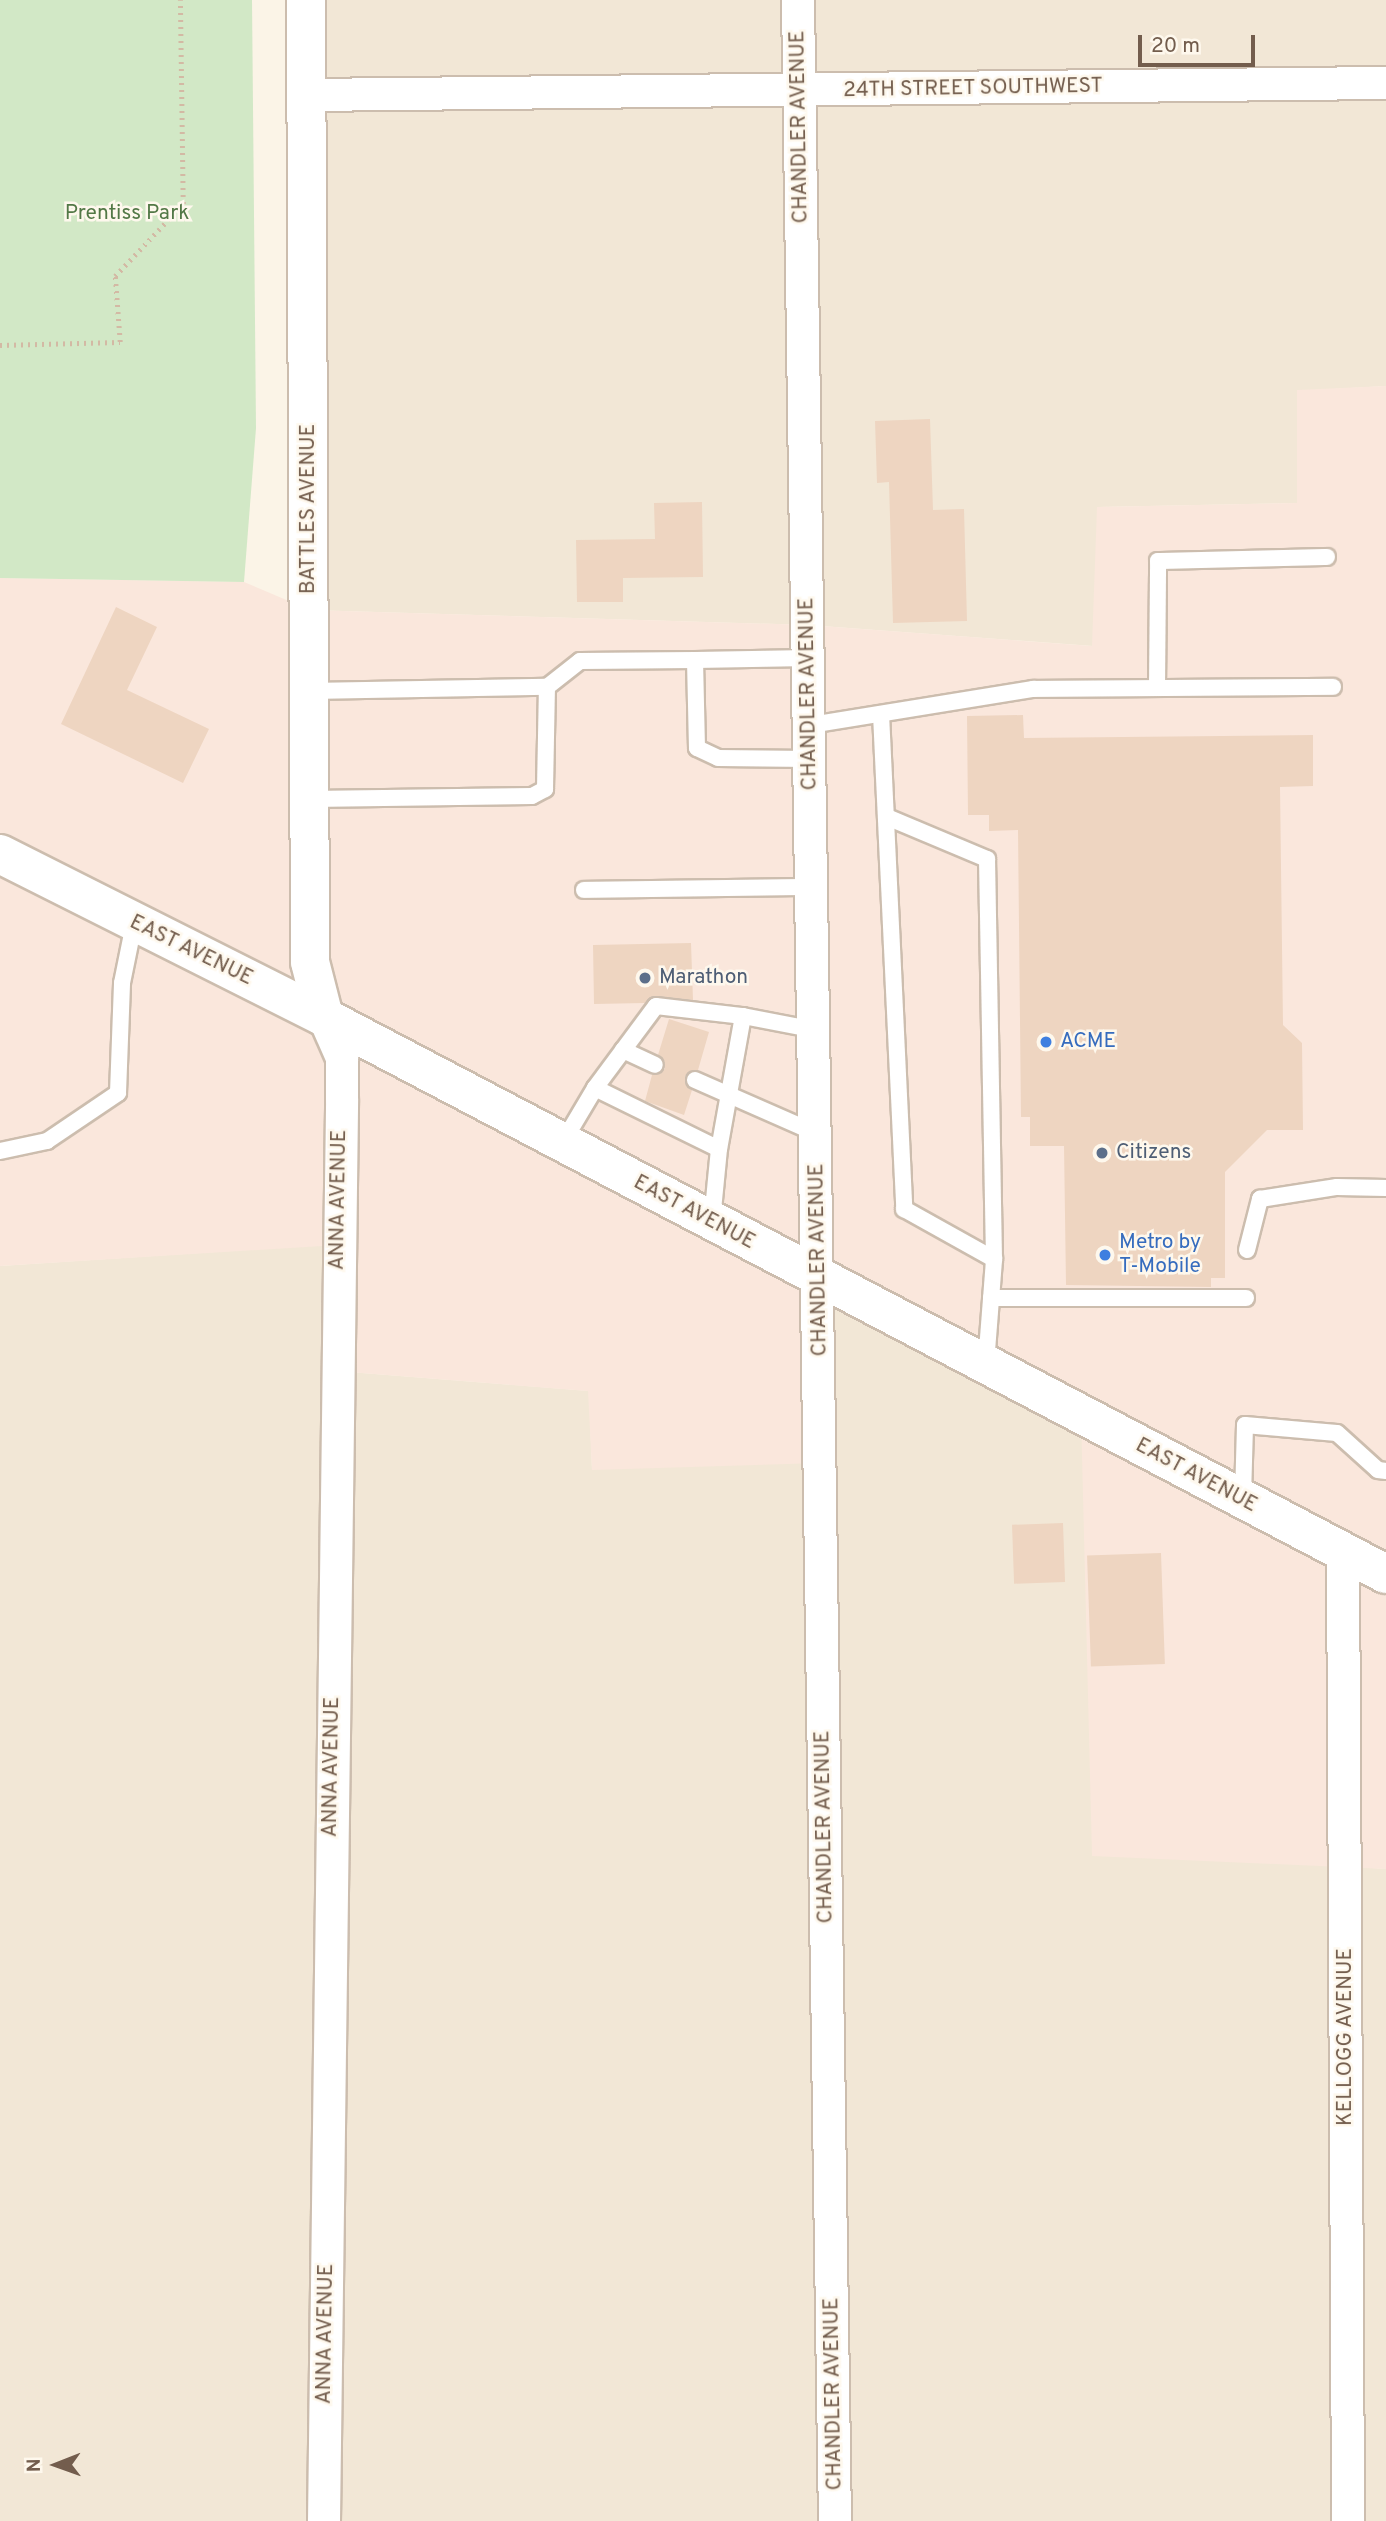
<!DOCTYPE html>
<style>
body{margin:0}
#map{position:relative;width:1386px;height:2521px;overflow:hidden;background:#fbf4e7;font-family:Overpass,sans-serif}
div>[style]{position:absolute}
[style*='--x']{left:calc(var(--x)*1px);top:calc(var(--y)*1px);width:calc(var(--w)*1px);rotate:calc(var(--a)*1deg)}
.residential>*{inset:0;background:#f2e7d6}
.commercial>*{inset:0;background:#fae7dc}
.green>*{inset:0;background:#d2e8c6}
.building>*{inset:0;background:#eed5c1;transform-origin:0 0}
.path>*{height:4.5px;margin-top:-2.25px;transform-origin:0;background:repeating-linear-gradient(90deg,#d3b9a4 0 2px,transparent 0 7px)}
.roads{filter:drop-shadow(2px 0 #ccbdae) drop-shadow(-2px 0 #ccbdae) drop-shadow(0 2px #ccbdae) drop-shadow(0 -2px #ccbdae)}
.lane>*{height:16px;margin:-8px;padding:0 8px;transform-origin:8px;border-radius:8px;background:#fff}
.street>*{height:32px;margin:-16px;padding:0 16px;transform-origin:16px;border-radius:16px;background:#fff}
.secondary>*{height:38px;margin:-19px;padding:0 19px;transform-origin:19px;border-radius:19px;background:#fff}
.dots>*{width:19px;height:19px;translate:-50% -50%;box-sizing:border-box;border:4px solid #fef8ed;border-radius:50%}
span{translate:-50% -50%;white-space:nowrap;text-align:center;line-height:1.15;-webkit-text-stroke:5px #fef8ed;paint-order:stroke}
.street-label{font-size:21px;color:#735d4d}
.park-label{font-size:21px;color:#527846}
.service-label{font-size:21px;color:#4e5e75}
.left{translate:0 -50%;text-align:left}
.shop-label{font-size:21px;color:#366cbe}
.north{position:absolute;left:21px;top:2430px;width:70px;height:70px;-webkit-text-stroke:5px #fef8ed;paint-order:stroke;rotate:269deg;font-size:19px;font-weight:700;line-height:28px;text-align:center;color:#735d4d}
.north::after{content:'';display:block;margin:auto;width:24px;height:32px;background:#735d4d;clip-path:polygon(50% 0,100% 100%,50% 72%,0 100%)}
.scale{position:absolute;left:1138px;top:35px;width:117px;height:32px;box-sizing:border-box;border:4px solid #735d4d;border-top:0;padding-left:9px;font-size:21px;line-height:24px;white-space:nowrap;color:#735d4d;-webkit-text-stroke:5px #fef8ed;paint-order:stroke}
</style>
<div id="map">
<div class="residential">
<div style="clip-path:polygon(307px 0,1386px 0,1386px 386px,1297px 391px,1298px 503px,1098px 507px,1093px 646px,808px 625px,310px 610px)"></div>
<div style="clip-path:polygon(338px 1244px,337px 1371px,589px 1391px,592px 1470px,820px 1279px,1081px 1416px,1345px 1866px,1386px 1869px,1386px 2521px,0 2521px,0 1266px)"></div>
</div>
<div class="commercial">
<div style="clip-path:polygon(1386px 386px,1386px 1869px,1092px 1856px,1081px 1416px,821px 1280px,821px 1463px,592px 1470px,588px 1391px,336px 1371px,338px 1245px,0 1266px,0 578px,244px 582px,310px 610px,808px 625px,1092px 646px,1097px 507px,1297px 503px,1297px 390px)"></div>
</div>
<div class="green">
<div style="clip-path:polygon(0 0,252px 0,256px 428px,244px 582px,0 578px)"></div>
</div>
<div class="building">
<div style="clip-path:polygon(930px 419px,933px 510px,964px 509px,967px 621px,893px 623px,889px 482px,877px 483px,875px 421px)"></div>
<div style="clip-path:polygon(702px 502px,703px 577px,623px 578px,623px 602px,577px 602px,576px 540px,655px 539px,654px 503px)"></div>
<div style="clip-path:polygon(116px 607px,157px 627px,127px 690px,209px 729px,183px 783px,61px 724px)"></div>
<div style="clip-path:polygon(1023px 715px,1024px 738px,1313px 735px,1313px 786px,1280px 787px,1283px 1025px,1302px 1043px,1303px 1130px,1267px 1130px,1225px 1172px,1225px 1278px,1211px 1278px,1211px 1287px,1066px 1285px,1064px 1146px,1030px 1146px,1030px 1117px,1021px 1117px,1018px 830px,989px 831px,989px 815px,968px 815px,967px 716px)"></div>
<div style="clip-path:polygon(691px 943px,693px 1000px,657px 996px,645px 1003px,594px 1004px,593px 945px)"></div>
<div style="clip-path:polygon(669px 1019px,709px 1032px,698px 1070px,685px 1076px,692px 1090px,684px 1115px,645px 1101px,652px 1075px,665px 1069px,658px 1055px)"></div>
<div style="left:1063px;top:1523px;width:59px;height:51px;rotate:88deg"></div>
<div style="left:1161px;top:1553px;width:111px;height:74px;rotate:88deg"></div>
</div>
<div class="path">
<div style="--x:0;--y:345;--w:120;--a:-1.4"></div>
<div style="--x:120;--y:342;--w:66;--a:-94.3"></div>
<div style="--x:115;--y:276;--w:99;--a:-46.6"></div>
<div style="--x:183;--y:204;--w:204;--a:-90.8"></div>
</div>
<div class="roads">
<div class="lane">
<div style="--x:809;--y:658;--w:114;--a:179"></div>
<div style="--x:695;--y:660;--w:88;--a:88.7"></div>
<div style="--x:697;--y:748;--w:23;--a:25"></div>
<div style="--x:718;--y:758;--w:92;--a:0.6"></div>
<div style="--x:1157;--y:688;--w:127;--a:-89.5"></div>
<div style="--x:1158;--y:561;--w:169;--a:-1.4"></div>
<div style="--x:310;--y:691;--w:237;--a:-1"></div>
<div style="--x:547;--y:687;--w:42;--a:-38.2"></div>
<div style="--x:580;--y:661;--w:115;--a:-0.5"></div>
<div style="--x:881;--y:714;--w:496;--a:87.3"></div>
<div style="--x:904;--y:1209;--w:103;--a:29.1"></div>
<div style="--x:994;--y:1259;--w:400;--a:-91"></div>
<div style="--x:987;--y:859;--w:108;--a:-157.2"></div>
<div style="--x:810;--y:725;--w:226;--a:-9.2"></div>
<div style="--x:1033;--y:689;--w:300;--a:-0.4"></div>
<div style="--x:310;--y:799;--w:222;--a:-0.8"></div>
<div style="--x:532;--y:796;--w:15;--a:-28"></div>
<div style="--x:545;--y:789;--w:102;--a:-88.9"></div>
<div style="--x:584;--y:890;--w:229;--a:-0.8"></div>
<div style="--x:743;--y:1016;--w:74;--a:10.9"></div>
<div style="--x:623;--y:1050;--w:35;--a:25"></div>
<div style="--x:695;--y:1080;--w:134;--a:23.7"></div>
<div style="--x:595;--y:1088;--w:102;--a:-53.4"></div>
<div style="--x:656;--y:1006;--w:88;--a:6.6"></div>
<div style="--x:743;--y:1016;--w:135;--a:100.2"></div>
<div style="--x:563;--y:1142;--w:63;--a:-59.3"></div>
<div style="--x:595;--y:1088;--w:138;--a:26.2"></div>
<div style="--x:719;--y:1149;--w:71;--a:95.6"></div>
<div style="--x:0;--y:1151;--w:48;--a:-12"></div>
<div style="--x:47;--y:1141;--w:86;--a:-34.1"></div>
<div style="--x:118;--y:1093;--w:110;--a:-87.9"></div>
<div style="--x:122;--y:983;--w:60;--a:-78.5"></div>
<div style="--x:1247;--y:1250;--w:53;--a:-75.7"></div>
<div style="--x:1260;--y:1199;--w:78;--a:-8.9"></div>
<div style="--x:1337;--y:1187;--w:49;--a:1.2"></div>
<div style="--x:991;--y:1298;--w:255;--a:0"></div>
<div style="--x:986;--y:1364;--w:105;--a:-85.6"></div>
<div style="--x:1243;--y:1497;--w:72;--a:-88.4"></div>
<div style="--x:1245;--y:1425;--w:92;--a:5"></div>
<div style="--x:1337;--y:1433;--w:55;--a:42.1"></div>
<div style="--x:1378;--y:1470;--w:8;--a:7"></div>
</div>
<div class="street">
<div style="--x:798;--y:0;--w:2521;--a:89.16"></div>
<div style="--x:308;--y:95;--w:1078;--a:-0.64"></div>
<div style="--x:1343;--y:1554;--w:967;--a:89.7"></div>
<div style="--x:324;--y:2521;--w:1422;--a:-89.27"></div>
<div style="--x:342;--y:1099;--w:41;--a:-90"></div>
<div style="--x:342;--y:1058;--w:45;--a:-113.7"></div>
</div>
<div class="secondary">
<div style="--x:306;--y:0;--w:962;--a:89.76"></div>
<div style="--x:310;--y:962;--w:57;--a:75.7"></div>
<div style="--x:0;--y:854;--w:363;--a:26.7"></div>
<div style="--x:324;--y:1017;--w:1199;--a:27.68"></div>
</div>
</div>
<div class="dots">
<div style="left:645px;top:978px;background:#5c6f8a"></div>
<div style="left:1046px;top:1042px;background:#3f7fe0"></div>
<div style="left:1102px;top:1153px;background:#5c6f8a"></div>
<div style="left:1105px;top:1255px;background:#3f7fe0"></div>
</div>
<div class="street-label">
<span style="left:973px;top:89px;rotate:-1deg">24TH STREET SOUTHWEST</span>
<span style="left:800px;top:127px;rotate:-91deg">CHANDLER AVENUE</span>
<span style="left:309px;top:509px;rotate:-90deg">BATTLES AVENUE</span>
<span style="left:809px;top:694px;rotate:-91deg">CHANDLER AVENUE</span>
<span style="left:191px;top:951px;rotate:26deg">EAST AVENUE</span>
<span style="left:339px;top:1200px;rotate:-89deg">ANNA AVENUE</span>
<span style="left:694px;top:1213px;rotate:28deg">EAST AVENUE</span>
<span style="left:819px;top:1260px;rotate:-91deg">CHANDLER AVENUE</span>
<span style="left:1196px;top:1476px;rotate:28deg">EAST AVENUE</span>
<span style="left:332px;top:1767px;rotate:-89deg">ANNA AVENUE</span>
<span style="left:825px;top:1827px;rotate:-91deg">CHANDLER AVENUE</span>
<span style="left:1346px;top:2037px;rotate:-90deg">KELLOGG AVENUE</span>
<span style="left:326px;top:2334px;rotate:-89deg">ANNA AVENUE</span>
<span style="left:834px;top:2394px;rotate:-91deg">CHANDLER AVENUE</span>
</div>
<div class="park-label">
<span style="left:127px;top:214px">Prentiss Park</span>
</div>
<div class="service-label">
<span class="left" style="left:659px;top:978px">Marathon</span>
<span class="left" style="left:1116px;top:1153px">Citizens</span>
</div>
<div class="shop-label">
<span class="left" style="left:1060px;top:1042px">ACME</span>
<span class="left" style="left:1119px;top:1255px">Metro by<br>T-Mobile</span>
</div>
<div class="north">N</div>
<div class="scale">20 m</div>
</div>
